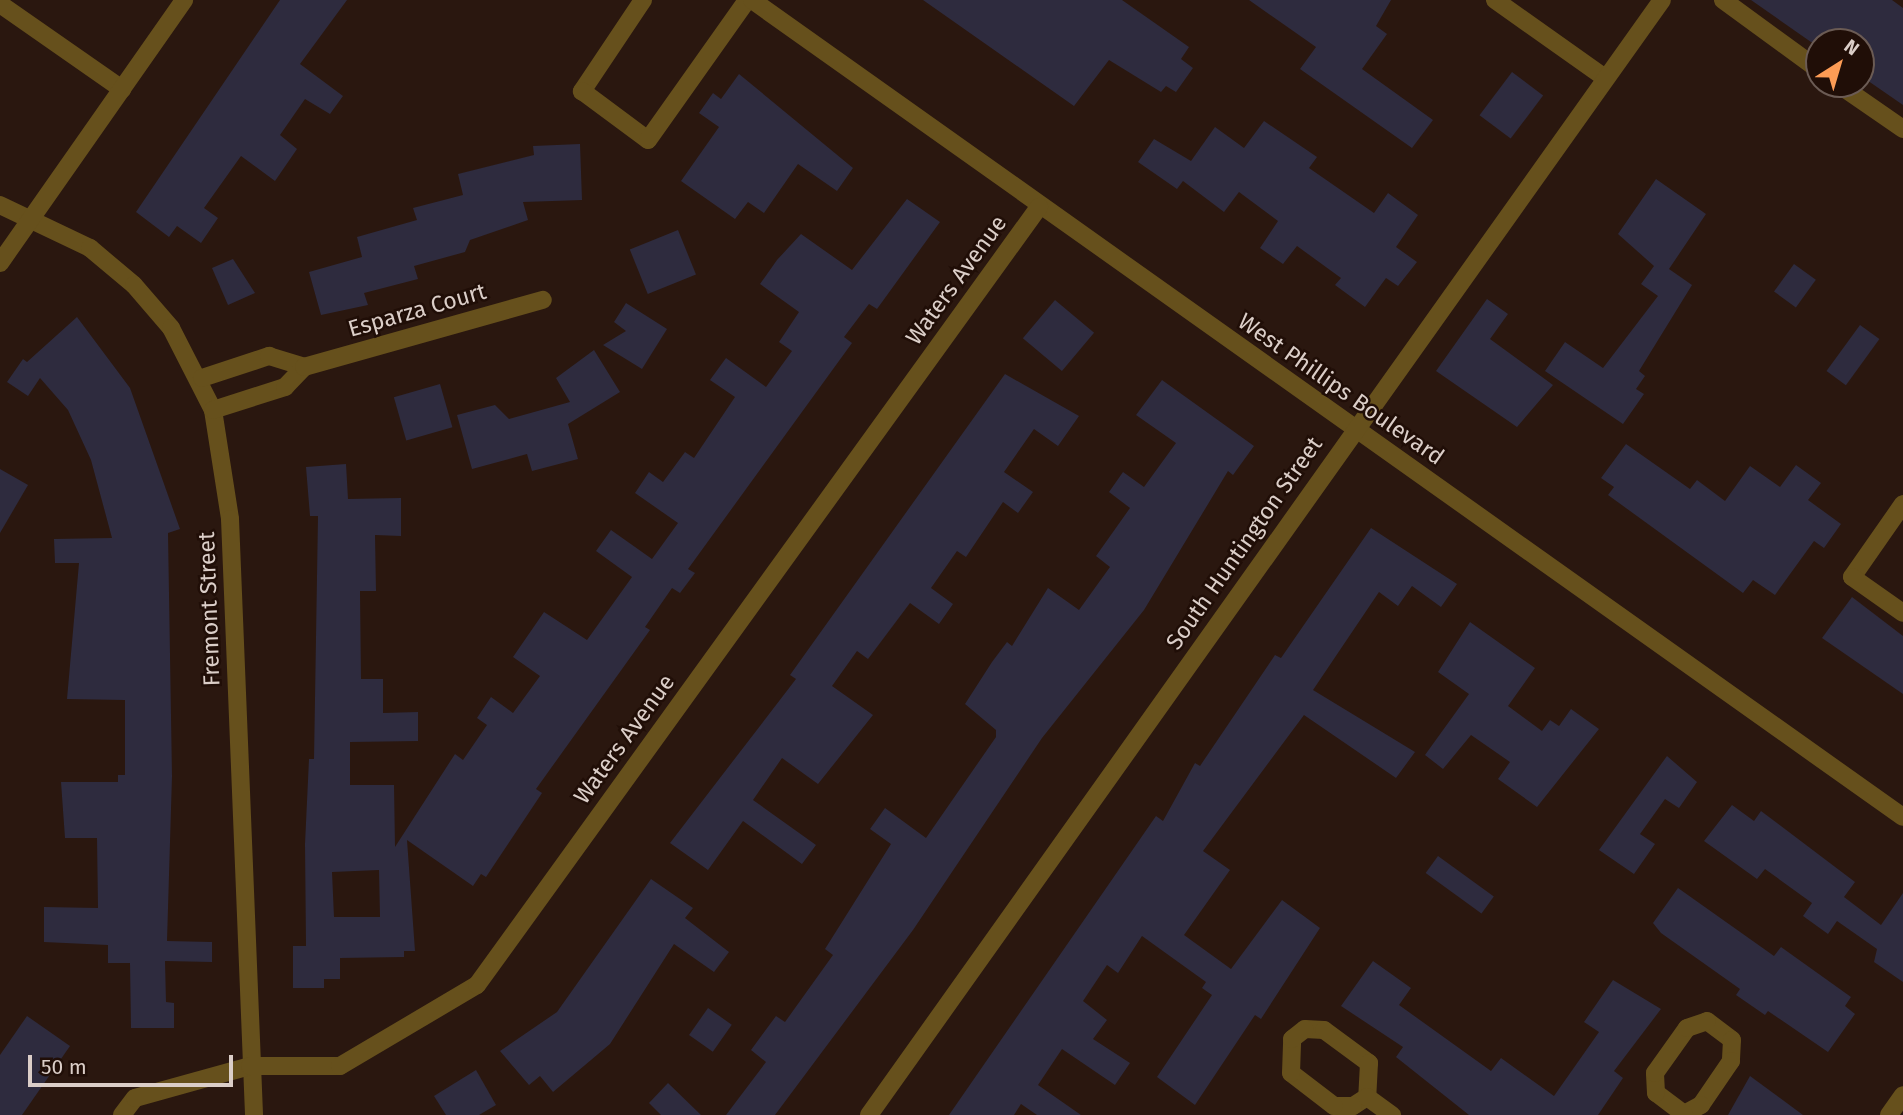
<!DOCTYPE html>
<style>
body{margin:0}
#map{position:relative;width:1903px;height:1115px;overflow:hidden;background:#2a170f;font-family:"Fira Sans",sans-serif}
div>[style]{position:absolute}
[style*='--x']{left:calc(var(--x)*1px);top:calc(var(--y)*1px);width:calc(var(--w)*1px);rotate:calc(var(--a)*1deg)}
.building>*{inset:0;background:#2e2b3e;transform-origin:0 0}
.minor>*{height:18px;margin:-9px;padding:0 9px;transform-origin:9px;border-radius:9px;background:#66501c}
span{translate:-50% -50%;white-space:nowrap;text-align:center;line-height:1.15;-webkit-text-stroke:5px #200e07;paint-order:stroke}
.street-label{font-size:23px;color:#dbcec8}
.north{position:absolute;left:1805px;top:28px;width:70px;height:70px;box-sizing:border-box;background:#200e07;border:2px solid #6b5b54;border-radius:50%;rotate:37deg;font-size:19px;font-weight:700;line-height:28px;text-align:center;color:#dbcec8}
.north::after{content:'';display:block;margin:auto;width:24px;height:32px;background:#fd9c55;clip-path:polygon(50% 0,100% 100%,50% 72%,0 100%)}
.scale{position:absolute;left:28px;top:1055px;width:205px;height:32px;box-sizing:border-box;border:4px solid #dbcec8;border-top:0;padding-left:9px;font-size:21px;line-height:24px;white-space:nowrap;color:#dbcec8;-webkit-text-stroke:5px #200e07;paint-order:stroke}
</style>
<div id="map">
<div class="building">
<div style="clip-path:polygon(280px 0,347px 0,300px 64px,343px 96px,330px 114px,305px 99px,280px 135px,297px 149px,275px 181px,241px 156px,204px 208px,218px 218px,201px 243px,177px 226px,169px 237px,136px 212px)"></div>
<div style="clip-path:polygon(923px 0,1122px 0,1189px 47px,1181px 59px,1193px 68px,1176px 92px,1166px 86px,1161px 92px,1109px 60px,1074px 106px)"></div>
<div style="clip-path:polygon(1249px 0,1391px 0,1376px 26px,1387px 34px,1362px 69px,1433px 120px,1412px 148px,1300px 69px,1316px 47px)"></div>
<div style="clip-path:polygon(1751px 0,1892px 0,1903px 8px,1903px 105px,1861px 76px,1861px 42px,1811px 42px)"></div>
<div style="left:1512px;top:72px;width:39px;height:54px;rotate:37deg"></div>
<div style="clip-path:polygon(739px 74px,853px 168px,837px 191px,798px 164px,764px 213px,748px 202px,735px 219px,681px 181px,719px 127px,699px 113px,713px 93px,721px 99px)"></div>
<div style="clip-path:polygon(1264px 121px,1317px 157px,1309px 168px,1374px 213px,1388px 193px,1418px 215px,1396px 247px,1417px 262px,1398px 286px,1386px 278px,1365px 307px,1335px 285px,1341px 278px,1297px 246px,1283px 264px,1260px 248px,1278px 221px,1239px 192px,1224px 212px,1183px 181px,1177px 189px,1138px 162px,1154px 139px,1191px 161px,1215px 127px,1244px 148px)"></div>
<div style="clip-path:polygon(580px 144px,582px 200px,523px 202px,528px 220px,470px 240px,465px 252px,414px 266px,418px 279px,364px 293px,368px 305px,321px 315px,309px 272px,362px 257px,357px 237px,417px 220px,413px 208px,463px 195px,458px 174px,534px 155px,533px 146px)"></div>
<div style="clip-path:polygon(1656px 179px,1706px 214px,1669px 269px,1692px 285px,1639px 371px,1645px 376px,1636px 389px,1644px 394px,1623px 424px,1545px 371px,1565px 342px,1603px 368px,1658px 296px,1641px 284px,1654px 266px,1618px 234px)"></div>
<div style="clip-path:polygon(evenodd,907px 199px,940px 222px,877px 309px,869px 304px,844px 337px,852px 343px,688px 569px,695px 573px,680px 593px,672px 588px,645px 627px,650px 630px,536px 789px,542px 793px,486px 877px,481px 874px,473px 886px,407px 840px,415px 951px,404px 951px,404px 957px,340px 958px,340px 979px,324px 979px,324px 988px,293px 988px,293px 946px,306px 946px,305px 844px,309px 759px,314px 759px,318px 516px,310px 516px,306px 467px,346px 464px,348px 499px,401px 498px,401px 536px,375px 535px,376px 591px,360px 591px,361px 679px,383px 679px,383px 713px,418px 712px,418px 741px,350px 742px,350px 785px,394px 785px,395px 847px,455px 754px,463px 760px,487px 725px,477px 718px,491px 697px,513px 713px,540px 676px,513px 657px,544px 612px,587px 640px,632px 577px,596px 551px,611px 530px,652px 559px,678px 523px,635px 493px,649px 472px,663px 482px,685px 452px,694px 458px,735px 397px,710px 380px,726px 358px,766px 387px,792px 351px,779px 342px,799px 312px,760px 284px,777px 260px,801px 234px,852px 270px,907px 199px,379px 870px,380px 917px,334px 917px,332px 872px,379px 870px)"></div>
<div style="left:678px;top:230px;width:48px;height:52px;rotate:68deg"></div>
<div style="clip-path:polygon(233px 259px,255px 293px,228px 305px,212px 268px)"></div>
<div style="left:1794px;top:264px;width:27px;height:34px;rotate:36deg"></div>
<div style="clip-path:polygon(1487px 299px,1508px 314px,1490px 339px,1553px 385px,1517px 427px,1436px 371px)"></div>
<div style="left:1055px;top:300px;width:51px;height:50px;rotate:40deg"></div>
<div style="clip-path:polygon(626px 303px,667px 329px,642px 369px,603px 345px,626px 331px,614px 322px)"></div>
<div style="clip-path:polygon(77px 317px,130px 388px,180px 529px,168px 533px,172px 776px,167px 941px,212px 942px,212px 962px,165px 961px,166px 1002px,174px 1003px,174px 1028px,131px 1028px,130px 963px,108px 963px,108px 945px,44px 942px,44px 907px,98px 908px,97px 838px,65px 838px,61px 782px,118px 782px,118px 775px,125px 775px,125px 700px,67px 699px,79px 563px,55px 563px,54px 539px,112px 538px,91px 460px,68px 410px,40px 378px,28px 396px,7px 382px,23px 359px,27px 362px)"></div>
<div style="left:1860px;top:325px;width:24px;height:57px;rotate:36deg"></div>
<div style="clip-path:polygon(594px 350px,620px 392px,568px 424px,578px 459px,532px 471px,527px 454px,472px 469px,457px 415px,495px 405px,509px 419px,570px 402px,556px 378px)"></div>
<div style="clip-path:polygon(1005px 374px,1079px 416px,1058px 446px,1034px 429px,1004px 472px,1033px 492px,1018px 513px,1003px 502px,966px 557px,957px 551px,931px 588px,953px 604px,939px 624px,910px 603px,868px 659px,857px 651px,832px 686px,873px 715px,818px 784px,782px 758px,753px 800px,816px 845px,802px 864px,743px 821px,708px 870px,670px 843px,796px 679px,790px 675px)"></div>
<div style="clip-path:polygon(1162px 380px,1254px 446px,1233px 475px,1228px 471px,1144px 610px,1042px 738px,913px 930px,775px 1115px,726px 1115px,766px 1062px,751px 1050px,776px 1016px,785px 1022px,833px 955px,825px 949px,891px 844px,870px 829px,885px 808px,926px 838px,996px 737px,996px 730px,965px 704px,992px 662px,1007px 642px,1012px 646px,1048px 588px,1079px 610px,1110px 567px,1096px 556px,1130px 508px,1109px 492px,1123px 472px,1144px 487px,1176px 443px,1136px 415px)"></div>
<div style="left:440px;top:384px;width:45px;height:48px;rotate:74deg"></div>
<div style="clip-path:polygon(1626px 444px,1690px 489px,1697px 480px,1725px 501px,1750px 466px,1780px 487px,1796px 465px,1821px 483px,1808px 500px,1841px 524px,1824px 548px,1814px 541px,1775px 595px,1753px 580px,1743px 593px,1608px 495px,1614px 487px,1601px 478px)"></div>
<div style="clip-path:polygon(0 469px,28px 485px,0 533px)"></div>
<div style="clip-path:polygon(1371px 528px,1457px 584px,1441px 607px,1412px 586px,1398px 606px,1379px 592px,1313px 690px,1415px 752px,1396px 778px,1304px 715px,1203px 851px,1230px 870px,1184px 935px,1231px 969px,1282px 900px,1320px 928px,1261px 1019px,1255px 1015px,1195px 1105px,1157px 1077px,1212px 995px,1202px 988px,1206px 982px,1142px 936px,1118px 973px,1107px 965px,1083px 1001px,1107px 1020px,1093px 1039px,1130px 1063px,1115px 1085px,1062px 1049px,1038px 1085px,1081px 1115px,1037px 1115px,1021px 1104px,1014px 1115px,949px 1115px,1156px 816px,1163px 821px,1195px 763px,1200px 766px,1275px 655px,1281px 658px)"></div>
<div style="clip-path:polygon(1852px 597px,1903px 636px,1903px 694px,1822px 638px)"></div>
<div style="clip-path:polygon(1470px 622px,1535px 668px,1508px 706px,1542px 731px,1550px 720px,1559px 726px,1571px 709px,1599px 729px,1537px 807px,1498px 779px,1510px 762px,1471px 735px,1443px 769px,1425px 755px,1469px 694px,1438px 672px)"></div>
<div style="clip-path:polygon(1667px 756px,1697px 782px,1679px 808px,1665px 799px,1640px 834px,1655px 844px,1634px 874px,1599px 850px)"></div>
<div style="clip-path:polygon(1732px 805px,1754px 821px,1761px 811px,1855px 882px,1844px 897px,1881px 925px,1903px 893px,1903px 982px,1874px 962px,1877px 949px,1837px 921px,1828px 934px,1803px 916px,1812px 903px,1765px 869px,1757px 879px,1704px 841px)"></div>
<div style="left:1438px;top:856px;width:69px;height:21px;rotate:36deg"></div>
<div style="clip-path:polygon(651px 879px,693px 908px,685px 918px,729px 952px,714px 972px,674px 944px,610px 1044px,553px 1092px,540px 1076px,529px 1085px,500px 1051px,557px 1012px)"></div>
<div style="clip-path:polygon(1678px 888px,1774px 956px,1781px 947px,1851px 997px,1845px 1006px,1855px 1014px,1828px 1052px,1768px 1011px,1765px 1015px,1736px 995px,1740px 989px,1661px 933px,1653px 923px)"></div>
<div style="clip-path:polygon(1373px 961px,1411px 988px,1399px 1005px,1491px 1071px,1501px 1058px,1554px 1096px,1599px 1032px,1584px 1022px,1613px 980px,1661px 1009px,1614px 1071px,1623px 1078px,1598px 1115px,1469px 1115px,1396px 1057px,1403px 1047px,1341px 1006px)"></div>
<div style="left:708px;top:1008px;width:29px;height:33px;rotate:35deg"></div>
<div style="clip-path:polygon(27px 1016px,70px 1046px,22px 1115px,0 1115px,0 1055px)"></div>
<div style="clip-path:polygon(476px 1070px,496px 1105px,479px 1115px,446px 1115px,434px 1096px)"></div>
<div style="clip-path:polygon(1750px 1076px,1803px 1115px,1728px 1115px)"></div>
<div style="clip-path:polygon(668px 1083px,701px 1115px,661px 1115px,649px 1103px)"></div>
</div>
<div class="minor">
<div style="--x:643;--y:0;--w:110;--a:123.8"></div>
<div style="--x:582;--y:91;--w:82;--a:36.6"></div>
<div style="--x:648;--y:140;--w:171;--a:-54.7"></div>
<div style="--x:752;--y:0;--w:1411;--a:35.37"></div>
<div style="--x:1495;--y:0;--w:135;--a:35.3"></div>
<div style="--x:1723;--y:0;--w:119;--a:36.1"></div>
<div style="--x:0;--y:4;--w:149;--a:34.9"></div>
<div style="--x:1838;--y:84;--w:79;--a:34.7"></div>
<div style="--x:0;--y:205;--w:100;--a:25.5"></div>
<div style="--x:90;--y:248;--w:57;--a:40.1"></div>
<div style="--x:134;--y:285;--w:57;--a:49.3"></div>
<div style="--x:171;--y:328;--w:92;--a:62.9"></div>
<div style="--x:213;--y:410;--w:110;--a:81.1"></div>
<div style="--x:230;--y:519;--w:596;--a:87.69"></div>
<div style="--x:0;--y:263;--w:321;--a:-55"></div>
<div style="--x:202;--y:378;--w:71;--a:-18.2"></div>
<div style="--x:269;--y:356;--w:37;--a:17"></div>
<div style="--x:213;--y:410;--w:76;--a:-17.7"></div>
<div style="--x:285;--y:387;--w:28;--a:-46"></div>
<div style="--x:304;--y:367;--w:248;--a:-15.7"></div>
<div style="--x:1903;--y:504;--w:89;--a:124.9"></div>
<div style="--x:1852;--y:577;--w:62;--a:35.2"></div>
<div style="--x:1707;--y:1021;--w:31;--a:37"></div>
<div style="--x:1732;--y:1040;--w:21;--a:93"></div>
<div style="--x:1731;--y:1061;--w:53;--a:124.3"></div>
<div style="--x:1701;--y:1105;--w:19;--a:152"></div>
<div style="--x:1684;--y:1114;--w:35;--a:-143"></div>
<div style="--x:1656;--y:1093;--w:20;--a:-93"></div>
<div style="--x:1655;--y:1073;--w:55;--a:-54.6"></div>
<div style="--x:1687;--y:1028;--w:21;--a:-19"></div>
<div style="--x:1305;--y:1029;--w:19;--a:3"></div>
<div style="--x:1324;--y:1030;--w:56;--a:36.3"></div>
<div style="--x:1369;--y:1063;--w:34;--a:93"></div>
<div style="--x:1367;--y:1097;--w:17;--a:147"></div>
<div style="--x:1353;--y:1106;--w:19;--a:180"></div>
<div style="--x:1334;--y:1106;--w:54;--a:-142.5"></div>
<div style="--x:1291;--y:1073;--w:34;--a:-88"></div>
<div style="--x:1292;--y:1039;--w:16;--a:-38"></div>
<div style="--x:1367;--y:1097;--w:31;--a:36"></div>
<div style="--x:122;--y:1115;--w:21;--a:-53"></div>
<div style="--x:135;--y:1098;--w:119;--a:-15.5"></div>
<div style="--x:250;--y:1066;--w:90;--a:0"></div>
<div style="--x:340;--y:1066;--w:159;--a:-30.6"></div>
<div style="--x:477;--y:985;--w:960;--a:-54.16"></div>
<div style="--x:869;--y:1115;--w:1368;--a:-54.58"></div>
<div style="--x:1889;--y:1115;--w:24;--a:-55"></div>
</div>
<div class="street-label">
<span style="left:956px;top:280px;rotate:-54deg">Waters Avenue</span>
<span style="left:417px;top:310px;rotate:-16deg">Esparza Court</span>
<span style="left:1341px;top:389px;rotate:35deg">West Phillips Boulevard</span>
<span style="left:1244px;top:543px;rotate:-55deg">South Huntington Street</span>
<span style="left:209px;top:609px;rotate:-92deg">Fremont Street</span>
<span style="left:624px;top:739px;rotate:-54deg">Waters Avenue</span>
</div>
<div class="north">N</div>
<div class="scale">50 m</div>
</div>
